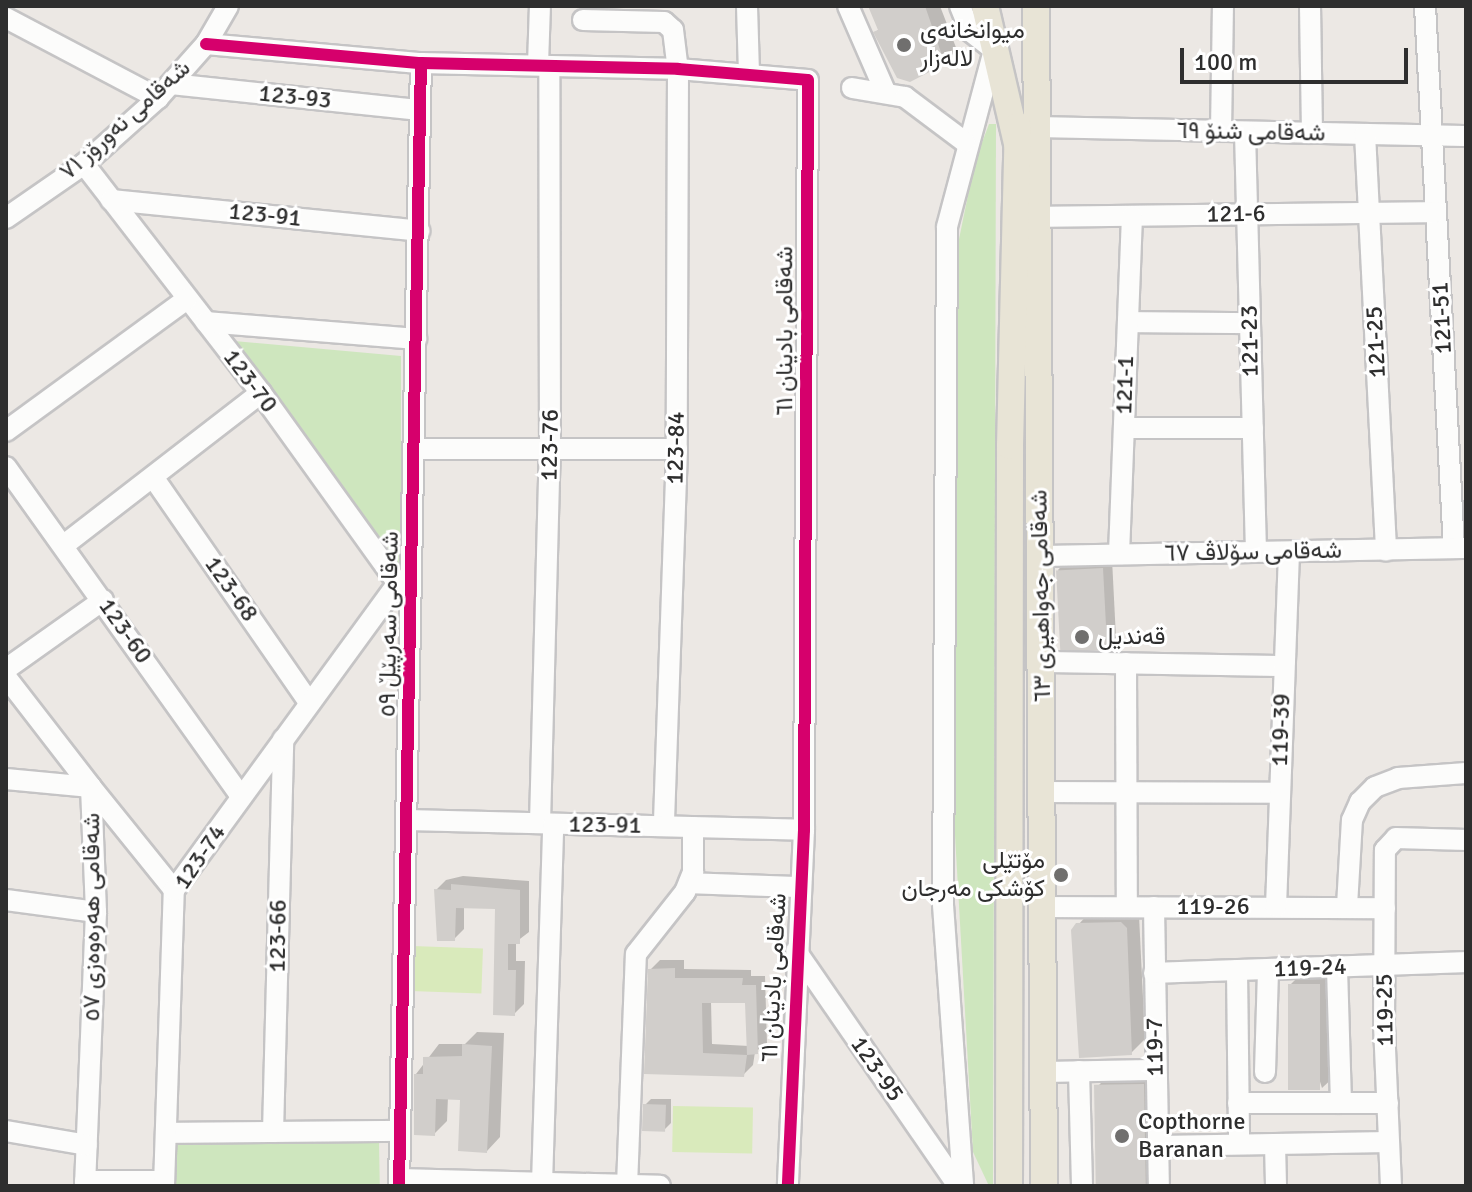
<!DOCTYPE html>
<meta charset="utf-8">
<style>
body{margin:0}
#map{position:relative;width:1472px;height:1192px;overflow:hidden;background:#ece8e4;font-family:Signika,Vazirmatn,sans-serif}
div>[style]{position:absolute}
[style*='--x']{left:calc(var(--x)*1px);top:calc(var(--y)*1px);width:calc(var(--w)*1px);rotate:calc(var(--a)*1deg)}
.green>*{inset:0;background:#cee6be;transform-origin:0 0}
.pitch>*{inset:0;background:#d9eabb;transform-origin:0 0}
.shadow>*{inset:0;background:#0003}
.building>*{inset:0;background:#d1cecb;transform-origin:0 0}
.roads{filter:drop-shadow(2px 0 #c5c4c5) drop-shadow(-2px 0 #c5c4c5) drop-shadow(0 2px #c5c4c5) drop-shadow(0 -2px #c5c4c5)}
.minor>*{height:20px;margin:-10px;padding:0 10px;transform-origin:10px;border-radius:10px;background:#fcfcfb}
.major>*{height:26px;margin:-13px;padding:0 13px;transform-origin:13px;border-radius:13px;background:#e8e4d6}
.cycleway>*{height:12px;margin:-6px;padding:0 6px;transform-origin:6px;border-radius:6px;background:#d6006c}
.dots>*{width:22px;height:22px;translate:-50% -50%;box-sizing:border-box;border:4px solid #fff;border-radius:50%}
span{translate:-50% -50%;white-space:nowrap;text-align:center;line-height:1.15;-webkit-text-stroke:6px #fff;paint-order:stroke}
.poi-label{font-size:24px;color:#2e2e2e}
.left{translate:0 -50%;text-align:left}
.right{translate:-100% -50%;text-align:right}
.street-label{font-size:24px;color:#2e2e2e}
.frame{position:absolute;inset:0;border:8px solid #2e2e2e;pointer-events:none}
.scale{position:absolute;left:1180px;top:48px;width:228px;height:36px;box-sizing:border-box;border:4px solid #2e2e2e;border-top:0;padding-left:10px;font-size:24px;line-height:28px;white-space:nowrap;color:#2e2e2e;-webkit-text-stroke:6px #fff;paint-order:stroke}
</style>
<div id="map">
<div class="green">
<div style="clip-path:polygon(989px 124px,996px 124px,993px 1186px,989px 1186px,973px 1152px,952px 782px,957px 249px,975px 161px)"></div>
<div style="clip-path:polygon(234px 341px,401px 356px,401px 575px)"></div>
<div style="left:379px;top:1141px;width:45px;height:206px;rotate:89deg"></div>
</div>
<div class="pitch">
<div style="left:412px;top:946px;width:71px;height:45px;rotate:2deg"></div>
<div style="left:673px;top:1106px;width:80px;height:46px;rotate:1deg"></div>
</div>
<div class="shadow">
<div style="clip-path:polygon(870px 6px,940px 6px,957px 50px,944px 63px,876px 32px,879px 29px)"></div>
<div style="clip-path:polygon(1112px 559px,1116px 638px,1106px 648px,1058px 570px,1067px 560px)"></div>
<div style="clip-path:polygon(463px 876px,529px 881px,529px 932px,516px 942px,516px 961px,525px 961px,524px 1004px,514px 1014px,497px 907px,464px 906px,464px 929px,454px 939px,436px 890px,446px 880px)"></div>
<div style="clip-path:polygon(1091px 911px,1139px 915px,1145px 1039px,1131px 1053px,1078px 925px)"></div>
<div style="clip-path:polygon(evenodd,660px 960px,684px 960px,684px 969px,751px 970px,751px 976px,765px 976px,767px 1043px,755px 1052px,753px 1065px,743px 1075px,646px 1072px,650px 970px,660px 960px,711px 1001px,747px 1002px,749px 1046px,712px 1044px,711px 1001px)"></div>
<div style="clip-path:polygon(1332px 971px,1336px 1075px,1322px 1088px,1290px 985px,1303px 972px)"></div>
<div style="clip-path:polygon(477px 1032px,504px 1033px,500px 1137px,487px 1151px,462px 1098px,448px 1097px,447px 1121px,434px 1134px,416px 1074px,439px 1044px,465px 1044px)"></div>
<div style="clip-path:polygon(1157px 1072px,1161px 1186px,1099px 1186px,1096px 1088px,1109px 1075px)"></div>
<div style="clip-path:polygon(651px 1099px,671px 1099px,671px 1123px,665px 1129px,645px 1105px)"></div>
</div>
<div class="building">
<div style="clip-path:polygon(868px 6px,925px 6px,945px 64px,910px 82px,897px 78px,873px 32px,878px 30px)"></div>
<div style="left:1103px;top:568px;width:82px;height:47px;rotate:87deg"></div>
<div style="clip-path:polygon(451px 884px,520px 890px,520px 944px,508px 944px,508px 970px,516px 970px,515px 1016px,493px 1015px,495px 909px,456px 908px,455px 941px,437px 941px,434px 889px,451px 890px)"></div>
<div style="clip-path:polygon(1121px 922px,1127px 928px,1132px 1055px,1079px 1058px,1071px 930px,1076px 923px)"></div>
<div style="clip-path:polygon(evenodd,675px 968px,675px 978px,743px 978px,742px 985px,756px 985px,758px 1054px,747px 1055px,744px 1077px,644px 1074px,648px 969px,675px 968px,702px 1003px,745px 1003px,747px 1055px,703px 1053px,702px 1003px)"></div>
<div style="left:1288px;top:984px;width:32px;height:106px"></div>
<div style="clip-path:polygon(462px 1044px,492px 1046px,487px 1153px,458px 1151px,460px 1100px,436px 1099px,435px 1136px,414px 1135px,414px 1074px,423px 1074px,423px 1057px,462px 1056px)"></div>
<div style="left:1144px;top:1084px;width:102px;height:50px;rotate:89deg"></div>
<div style="left:643px;top:1104px;width:23px;height:27px;rotate:2deg"></div>
</div>
<div class="roads">
<div class="minor">
<div style="--x:747;--y:6;--w:67;--a:88.3"></div>
<div style="--x:848;--y:6;--w:93;--a:66.5"></div>
<div style="--x:960;--y:6;--w:27;--a:68"></div>
<div style="--x:970;--y:31;--w:31;--a:38"></div>
<div style="--x:994;--y:50;--w:183;--a:104.9"></div>
<div style="--x:947;--y:227;--w:678;--a:90.34"></div>
<div style="--x:943;--y:905;--w:282;--a:85.9"></div>
<div style="--x:1310;--y:6;--w:127;--a:89.1"></div>
<div style="--x:1425;--y:6;--w:543;--a:86.94"></div>
<div style="--x:6;--y:18;--w:172;--a:27.8"></div>
<div style="--x:583;--y:20;--w:81;--a:1.4"></div>
<div style="--x:664;--y:22;--w:12;--a:42"></div>
<div style="--x:673;--y:30;--w:39;--a:83"></div>
<div style="--x:678;--y:69;--w:380;--a:90.2"></div>
<div style="--x:677;--y:449;--w:377;--a:92"></div>
<div style="--x:206;--y:44;--w:216;--a:5.1"></div>
<div style="--x:421;--y:63;--w:257;--a:1.3"></div>
<div style="--x:678;--y:69;--w:130;--a:4.8"></div>
<div style="--x:808;--y:80;--w:750;--a:90.31"></div>
<div style="--x:804;--y:830;--w:356;--a:92.6"></div>
<div style="--x:538;--y:65;--w:59;--a:-88.1"></div>
<div style="--x:171;--y:84;--w:248;--a:6"></div>
<div style="--x:852;--y:88;--w:54;--a:9.6"></div>
<div style="--x:905;--y:97;--w:75;--a:36.9"></div>
<div style="--x:1035;--y:127;--w:431;--a:1.2"></div>
<div style="--x:1221;--y:131;--w:125;--a:-89.1"></div>
<div style="--x:1245;--y:132;--w:419;--a:88.5"></div>
<div style="--x:1365;--y:134;--w:417;--a:87.1"></div>
<div style="--x:84;--y:164;--w:289;--a:52.3"></div>
<div style="--x:261;--y:393;--w:245;--a:54.3"></div>
<div style="--x:111;--y:200;--w:310;--a:5.7"></div>
<div style="--x:1036;--y:217;--w:400;--a:-0.7"></div>
<div style="--x:6;--y:218;--w:95;--a:-34.7"></div>
<div style="--x:84;--y:164;--w:99;--a:-41.7"></div>
<div style="--x:158;--y:98;--w:72;--a:-48.4"></div>
<div style="--x:206;--y:44;--w:44;--a:-59.9"></div>
<div style="--x:206;--y:322;--w:211;--a:4.6"></div>
<div style="--x:1128;--y:322;--w:122;--a:0.5"></div>
<div style="--x:1124;--y:428;--w:129;--a:0"></div>
<div style="--x:6;--y:431;--w:224;--a:-36.1"></div>
<div style="--x:414;--y:449;--w:263;--a:0"></div>
<div style="--x:6;--y:467;--w:405;--a:54.5"></div>
<div style="--x:153;--y:477;--w:274;--a:55.3"></div>
<div style="--x:64;--y:545;--w:249;--a:-37.7"></div>
<div style="--x:1119;--y:554;--w:338;--a:-87.8"></div>
<div style="--x:1040;--y:556;--w:426;--a:-1.1"></div>
<div style="--x:1043;--y:662;--w:240;--a:1"></div>
<div style="--x:1126;--y:663;--w:244;--a:89.8"></div>
<div style="--x:6;--y:669;--w:119;--a:-35.4"></div>
<div style="--x:6;--y:677;--w:139;--a:52.3"></div>
<div style="--x:91;--y:787;--w:125;--a:87.7"></div>
<div style="--x:96;--y:912;--w:274;--a:92.3"></div>
<div style="--x:6;--y:779;--w:85;--a:5.4"></div>
<div style="--x:91;--y:787;--w:132;--a:51.1"></div>
<div style="--x:1045;--y:792;--w:234;--a:0.2"></div>
<div style="--x:407;--y:820;--w:397;--a:1.4"></div>
<div style="--x:540;--y:823;--w:375;--a:-88.5"></div>
<div style="--x:550;--y:448;--w:382;--a:-90.1"></div>
<div style="--x:689;--y:883;--w:111;--a:2.1"></div>
<div style="--x:6;--y:900;--w:91;--a:7.6"></div>
<div style="--x:1347;--y:906;--w:86;--a:-86.7"></div>
<div style="--x:1352;--y:820;--w:20;--a:-66"></div>
<div style="--x:1360;--y:802;--w:21;--a:-45"></div>
<div style="--x:1375;--y:787;--w:25;--a:-21"></div>
<div style="--x:1398;--y:778;--w:68;--a:-4.2"></div>
<div style="--x:1042;--y:907;--w:343;--a:0.2"></div>
<div style="--x:1154;--y:907;--w:279;--a:89"></div>
<div style="--x:1276;--y:907;--w:355;--a:-87.9"></div>
<div style="--x:796;--y:951;--w:285;--a:55.4"></div>
<div style="--x:1337;--y:968;--w:135;--a:88.3"></div>
<div style="--x:1237;--y:970;--w:174;--a:89.3"></div>
<div style="--x:1154;--y:973;--w:312;--a:-2"></div>
<div style="--x:1079;--y:1071;--w:115;--a:88.5"></div>
<div style="--x:1041;--y:1072;--w:113;--a:-1"></div>
<div style="--x:1265;--y:1072;--w:102;--a:-88.3"></div>
<div style="--x:1238;--y:1103;--w:150;--a:0"></div>
<div style="--x:6;--y:1131;--w:82;--a:9.8"></div>
<div style="--x:273;--y:1132;--w:393;--a:-88.5"></div>
<div style="--x:166;--y:1133;--w:234;--a:-0.5"></div>
<div style="--x:1275;--y:1144;--w:42;--a:88.6"></div>
<div style="--x:1159;--y:1146;--w:230;--a:-1"></div>
<div style="--x:399;--y:1179;--w:261;--a:1.5"></div>
<div style="--x:85;--y:1181;--w:79;--a:0"></div>
<div style="--x:542;--y:1183;--w:359;--a:-88.2"></div>
<div style="--x:164;--y:1186;--w:296;--a:-88.1"></div>
<div style="--x:174;--y:890;--w:380;--a:-53.9"></div>
<div style="--x:399;--y:1186;--w:1123;--a:-88.88"></div>
<div style="--x:627;--y:1186;--w:232;--a:-87.8"></div>
<div style="--x:636;--y:954;--w:79;--a:-51.7"></div>
<div style="--x:685;--y:892;--w:22;--a:-68"></div>
<div style="--x:693;--y:872;--w:45;--a:-90"></div>
<div style="--x:1391;--y:1186;--w:160;--a:-92.5"></div>
<div style="--x:1384;--y:1026;--w:176;--a:-89.7"></div>
<div style="--x:1385;--y:850;--w:16;--a:-47"></div>
<div style="--x:1396;--y:838;--w:70;--a:1.6"></div>
</div>
<div class="major">
<div style="--x:985;--y:6;--w:141;--a:76.9"></div>
<div style="--x:1036;--y:6;--w:1180;--a:89.61"></div>
<div style="--x:1009;--y:1186;--w:740;--a:-89.92"></div>
<div style="--x:1010;--y:446;--w:320;--a:-88.6"></div>
</div>
</div>
<div class="cycleway">
<div style="--x:206;--y:44;--w:216;--a:5.1"></div>
<div style="--x:421;--y:63;--w:257;--a:1.3"></div>
<div style="--x:678;--y:69;--w:130;--a:4.8"></div>
<div style="--x:808;--y:80;--w:750;--a:90.31"></div>
<div style="--x:804;--y:830;--w:356;--a:92.6"></div>
<div style="--x:399;--y:1186;--w:1123;--a:-88.88"></div>
</div>
<div class="dots">
<div style="left:904px;top:45px;background:#706f6e"></div>
<div style="left:1082px;top:637px;background:#706f6e"></div>
<div style="left:1061px;top:875px;background:#706f6e"></div>
<div style="left:1122px;top:1136px;background:#706f6e"></div>
</div>
<div class="poi-label">
<span class="left" style="left:920px;top:45px">میوانخانەی<br>لالەزار</span>
<span class="left" style="left:1098px;top:637px">قەندیل</span>
<span class="right" style="left:1045px;top:875px">مۆتێلی<br>کۆشکی مەرجان</span>
<span class="left" style="left:1138px;top:1136px">Copthorne<br>Baranan</span>
</div>
<div class="street-label">
<span style="left:295px;top:97px;rotate:6deg">123-93</span>
<span style="left:125px;top:120px;rotate:-42deg">شەقامی نەورۆز ٧١</span>
<span style="left:1251px;top:132px;rotate:1deg">شەقامی شنۆ ٦٩</span>
<span style="left:1236px;top:214px;rotate:-1deg">121-6</span>
<span style="left:265px;top:215px;rotate:6deg">123-91</span>
<span style="left:1442px;top:318px;rotate:-93deg">121-51</span>
<span style="left:785px;top:331px;rotate:-90deg">شەقامی بادینان ٦١</span>
<span style="left:1250px;top:341px;rotate:-91deg">121-23</span>
<span style="left:1376px;top:342px;rotate:-93deg">121-25</span>
<span style="left:250px;top:381px;rotate:53deg">123-70</span>
<span style="left:1125px;top:385px;rotate:-88deg">121-1</span>
<span style="left:550px;top:445px;rotate:-89deg">123-76</span>
<span style="left:676px;top:448px;rotate:-89deg">123-84</span>
<span style="left:1253px;top:552px;rotate:-1deg">شەقامی سۆلاڤ ٦٧</span>
<span style="left:231px;top:589px;rotate:55deg">123-68</span>
<span style="left:1041px;top:596px;rotate:-91deg">شەقامی جەواهیری ٦٣</span>
<span style="left:389px;top:624px;rotate:-89deg">شەقامی سەرپێڵ ٥٩</span>
<span style="left:125px;top:631px;rotate:55deg">123-60</span>
<span style="left:1281px;top:730px;rotate:-88deg">119-39</span>
<span style="left:605px;top:825px;rotate:1deg">123-91</span>
<span style="left:200px;top:857px;rotate:-56deg">123-74</span>
<span style="left:1213px;top:907px">119-26</span>
<span style="left:92px;top:917px;rotate:-90deg">شەقامی هەرەوەزی ٥٧</span>
<span style="left:278px;top:936px;rotate:-89deg">123-66</span>
<span style="left:1310px;top:968px;rotate:-2deg">119-24</span>
<span style="left:774px;top:978px;rotate:-87deg">شەقامی بادینان ٦١</span>
<span style="left:1385px;top:1010px;rotate:-91deg">119-25</span>
<span style="left:1155px;top:1047px;rotate:-91deg">119-7</span>
<span style="left:877px;top:1069px;rotate:55deg">123-95</span>
</div>
<div class="frame"></div>
<div class="scale">100 m</div>
</div>
